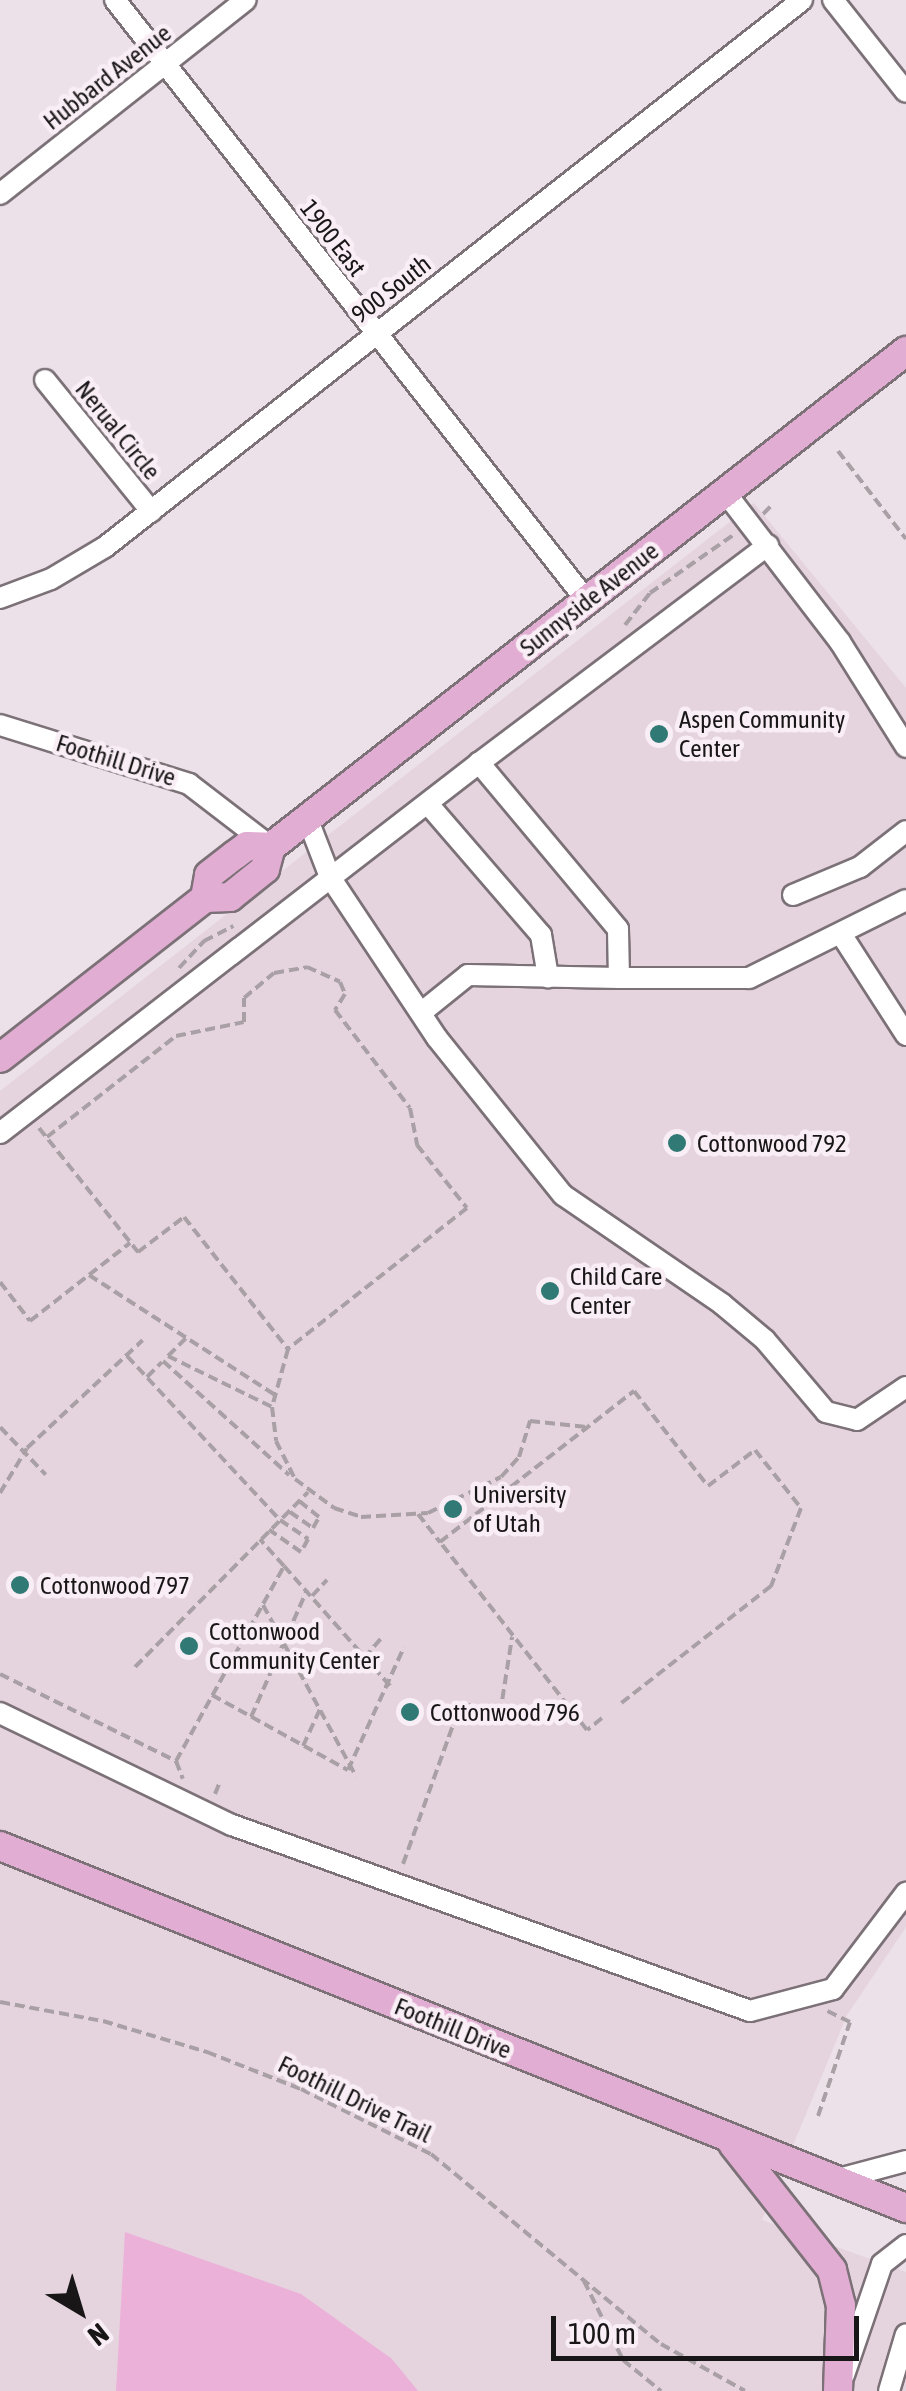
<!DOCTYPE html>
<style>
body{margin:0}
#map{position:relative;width:906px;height:2391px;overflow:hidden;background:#ece1e8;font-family:"Asap Condensed",sans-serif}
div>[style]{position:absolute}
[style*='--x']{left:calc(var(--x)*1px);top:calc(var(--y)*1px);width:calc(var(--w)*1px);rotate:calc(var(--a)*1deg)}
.built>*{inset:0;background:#e5d3de}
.green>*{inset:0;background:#ecb1d9}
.path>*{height:4px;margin-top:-2px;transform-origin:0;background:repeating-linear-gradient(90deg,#a8a0a5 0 10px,transparent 0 15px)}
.roads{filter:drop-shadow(2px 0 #7b7177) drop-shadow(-2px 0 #7b7177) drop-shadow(0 2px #7b7177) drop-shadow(0 -2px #7b7177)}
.minor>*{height:20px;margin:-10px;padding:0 10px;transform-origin:10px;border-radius:10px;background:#fff}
.major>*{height:28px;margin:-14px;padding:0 14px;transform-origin:14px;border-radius:14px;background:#e2add2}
.dots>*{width:28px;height:28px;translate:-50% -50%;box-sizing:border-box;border:5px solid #f9eef5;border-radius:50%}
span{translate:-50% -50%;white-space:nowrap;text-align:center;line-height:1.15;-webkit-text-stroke:9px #f9eef5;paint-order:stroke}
.street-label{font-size:25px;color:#191618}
.poi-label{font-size:25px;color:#191618}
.left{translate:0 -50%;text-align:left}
.north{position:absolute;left:30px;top:2261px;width:100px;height:100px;-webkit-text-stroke:8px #f9eef5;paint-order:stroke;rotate:142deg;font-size:28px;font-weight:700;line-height:40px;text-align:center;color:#191618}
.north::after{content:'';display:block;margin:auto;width:35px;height:45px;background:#191618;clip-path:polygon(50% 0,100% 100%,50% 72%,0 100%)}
.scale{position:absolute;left:551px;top:2316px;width:308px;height:45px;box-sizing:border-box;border:5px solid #191618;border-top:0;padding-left:12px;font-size:30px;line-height:35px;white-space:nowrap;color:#191618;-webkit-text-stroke:8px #f9eef5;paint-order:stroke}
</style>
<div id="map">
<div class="built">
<div style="clip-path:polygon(754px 503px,906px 688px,906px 1927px,847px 2015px,762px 2220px,906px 2272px,906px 2391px,0 2391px,0 1091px)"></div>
</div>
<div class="green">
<div style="clip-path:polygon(125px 2232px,301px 2294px,392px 2359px,418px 2391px,116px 2391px)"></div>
</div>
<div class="path">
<div style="--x:838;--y:451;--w:111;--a:52.3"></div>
<div style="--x:763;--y:514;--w:11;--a:-45"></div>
<div style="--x:625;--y:625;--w:41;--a:-52"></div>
<div style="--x:650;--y:593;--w:103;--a:-34.8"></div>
<div style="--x:179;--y:968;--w:37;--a:-47"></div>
<div style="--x:204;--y:941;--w:33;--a:-27"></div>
<div style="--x:39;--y:1128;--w:159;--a:51.4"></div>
<div style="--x:138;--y:1252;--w:58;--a:-37.3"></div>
<div style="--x:184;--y:1217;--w:168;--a:51.8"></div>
<div style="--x:47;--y:1137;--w:164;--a:-38.1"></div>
<div style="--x:176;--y:1036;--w:69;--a:-11.6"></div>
<div style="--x:244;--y:1022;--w:24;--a:-90"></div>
<div style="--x:244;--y:998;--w:39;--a:-40"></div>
<div style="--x:274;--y:973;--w:34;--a:-10"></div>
<div style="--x:307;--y:967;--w:36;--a:24"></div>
<div style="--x:340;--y:982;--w:13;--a:67"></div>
<div style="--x:345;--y:994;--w:19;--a:122"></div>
<div style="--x:335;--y:1010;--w:123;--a:52.6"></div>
<div style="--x:410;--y:1108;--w:38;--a:79"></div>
<div style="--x:417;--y:1145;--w:80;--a:51.6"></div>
<div style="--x:467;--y:1208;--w:228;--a:141.8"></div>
<div style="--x:288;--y:1349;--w:60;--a:105.4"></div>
<div style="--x:272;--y:1407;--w:34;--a:83"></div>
<div style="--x:276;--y:1441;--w:42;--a:63.4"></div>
<div style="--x:295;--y:1479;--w:49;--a:36.6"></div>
<div style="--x:334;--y:1508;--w:28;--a:18"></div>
<div style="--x:361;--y:1517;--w:67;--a:-3.4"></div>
<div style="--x:428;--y:1513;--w:81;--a:-26.3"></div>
<div style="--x:501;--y:1477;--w:27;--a:-48"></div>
<div style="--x:519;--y:1457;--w:38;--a:-73"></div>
<div style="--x:530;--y:1421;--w:57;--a:6"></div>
<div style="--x:89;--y:1275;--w:221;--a:32.8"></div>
<div style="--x:0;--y:1282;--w:49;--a:52.4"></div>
<div style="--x:30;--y:1321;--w:127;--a:-38"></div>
<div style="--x:127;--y:1356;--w:224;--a:47"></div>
<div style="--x:280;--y:1520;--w:34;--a:34"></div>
<div style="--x:308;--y:1539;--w:15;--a:118"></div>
<div style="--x:301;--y:1552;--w:39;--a:-145"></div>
<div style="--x:168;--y:1356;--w:116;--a:26.1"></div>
<div style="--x:168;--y:1356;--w:25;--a:-45"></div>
<div style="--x:163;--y:1361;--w:170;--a:42.1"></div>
<div style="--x:147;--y:1377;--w:21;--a:-45"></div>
<div style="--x:0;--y:1427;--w:66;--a:46.2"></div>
<div style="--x:0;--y:1493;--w:52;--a:-59"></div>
<div style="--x:27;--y:1448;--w:158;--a:-43"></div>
<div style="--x:290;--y:1512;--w:28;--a:35"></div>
<div style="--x:313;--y:1528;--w:13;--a:-61"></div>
<div style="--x:319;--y:1517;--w:26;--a:-141"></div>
<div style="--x:418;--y:1514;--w:36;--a:52"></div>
<div style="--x:284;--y:1566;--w:163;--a:48.5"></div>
<div style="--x:312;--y:1596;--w:22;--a:-47"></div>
<div style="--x:263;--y:1605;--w:195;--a:61.5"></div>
<div style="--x:364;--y:1658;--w:28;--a:-49"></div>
<div style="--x:135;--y:1667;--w:246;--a:-45.3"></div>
<div style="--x:0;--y:1674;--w:196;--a:26.3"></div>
<div style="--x:176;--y:1761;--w:19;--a:69"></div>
<div style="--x:212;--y:1695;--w:155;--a:28.9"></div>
<div style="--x:348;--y:1770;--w:135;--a:-65.5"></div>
<div style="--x:251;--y:1717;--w:139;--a:-66.2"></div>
<div style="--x:602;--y:1718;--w:19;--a:141"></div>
<div style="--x:587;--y:1730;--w:239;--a:-128"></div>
<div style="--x:440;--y:1542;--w:246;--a:-37.9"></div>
<div style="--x:634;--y:1391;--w:120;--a:52.1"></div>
<div style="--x:708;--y:1486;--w:59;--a:-37.5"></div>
<div style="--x:755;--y:1450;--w:74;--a:51.6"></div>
<div style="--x:801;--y:1508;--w:84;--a:111"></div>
<div style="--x:771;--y:1586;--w:190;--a:142"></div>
<div style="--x:303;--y:1746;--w:41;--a:-65.3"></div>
<div style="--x:176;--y:1761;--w:223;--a:-61"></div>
<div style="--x:284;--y:1566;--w:36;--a:-132"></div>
<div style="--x:215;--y:1794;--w:11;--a:-68"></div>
<div style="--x:403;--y:1864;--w:171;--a:-70.2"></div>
<div style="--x:461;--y:1703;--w:41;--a:15.8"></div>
<div style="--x:500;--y:1714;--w:78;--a:-81.1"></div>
<div style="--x:0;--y:2002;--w:105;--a:10.5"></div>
<div style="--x:103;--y:2021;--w:109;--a:16.6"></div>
<div style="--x:207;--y:2052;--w:101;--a:21.5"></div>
<div style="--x:301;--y:2089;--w:145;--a:26.6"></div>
<div style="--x:431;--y:2154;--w:298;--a:39.6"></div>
<div style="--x:661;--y:2344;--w:96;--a:29.2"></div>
<div style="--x:818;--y:2116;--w:99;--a:-71.2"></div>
<div style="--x:850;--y:2022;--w:28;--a:-154"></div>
<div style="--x:584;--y:2281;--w:88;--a:63.7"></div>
<div style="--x:623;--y:2360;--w:49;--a:39.2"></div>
</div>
<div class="roads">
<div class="minor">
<div style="--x:115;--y:0;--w:764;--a:51.86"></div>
<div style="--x:833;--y:0;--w:117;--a:51.6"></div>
<div style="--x:0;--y:194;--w:313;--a:-38.3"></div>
<div style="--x:45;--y:380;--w:169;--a:51"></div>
<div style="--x:725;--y:492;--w:189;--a:52.5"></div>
<div style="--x:840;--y:642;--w:124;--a:57.8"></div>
<div style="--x:0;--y:598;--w:54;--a:-20.4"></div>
<div style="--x:51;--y:579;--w:63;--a:-30.7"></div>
<div style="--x:105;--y:547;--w:886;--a:-38.12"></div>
<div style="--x:0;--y:725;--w:198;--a:17.3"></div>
<div style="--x:189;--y:784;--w:103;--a:37.5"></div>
<div style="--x:428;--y:804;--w:173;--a:49.2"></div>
<div style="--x:541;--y:935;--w:43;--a:80.5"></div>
<div style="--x:308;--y:820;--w:61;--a:68.9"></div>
<div style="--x:330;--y:877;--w:193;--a:56.4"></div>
<div style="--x:437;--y:1038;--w:201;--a:51.3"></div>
<div style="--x:563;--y:1195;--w:193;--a:34.4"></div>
<div style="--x:722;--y:1304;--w:56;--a:39.9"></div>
<div style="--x:765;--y:1340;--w:94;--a:49.7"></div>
<div style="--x:826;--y:1412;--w:32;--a:14"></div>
<div style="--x:857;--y:1420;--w:59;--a:-34"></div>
<div style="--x:793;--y:895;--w:73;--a:-22.7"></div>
<div style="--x:860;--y:867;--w:58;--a:-38"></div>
<div style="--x:841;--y:934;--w:120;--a:57.2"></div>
<div style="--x:619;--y:978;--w:130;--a:0"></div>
<div style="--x:749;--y:978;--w:175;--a:-26.4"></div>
<div style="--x:422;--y:1012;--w:59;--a:-38.8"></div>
<div style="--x:468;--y:975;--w:151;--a:1.1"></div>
<div style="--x:619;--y:978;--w:49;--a:-91.2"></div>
<div style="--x:618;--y:929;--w:217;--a:-129.9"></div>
<div style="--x:479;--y:763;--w:362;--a:-37"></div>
<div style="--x:0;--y:1133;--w:605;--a:-37.68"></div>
<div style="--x:0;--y:1713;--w:258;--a:25.8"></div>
<div style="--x:232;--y:1825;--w:550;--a:19.75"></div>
<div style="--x:750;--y:2011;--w:86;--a:-14.8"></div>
<div style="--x:833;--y:1989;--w:121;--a:-52.8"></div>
<div style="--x:835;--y:2180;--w:73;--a:-15"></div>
<div style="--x:844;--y:2375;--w:117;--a:-71.1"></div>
<div style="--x:882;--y:2264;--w:31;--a:-38"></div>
<div style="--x:889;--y:2391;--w:59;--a:-73.4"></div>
</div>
<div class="major">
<div style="--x:205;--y:898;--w:23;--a:-80"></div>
<div style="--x:209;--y:875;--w:33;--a:-38"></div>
<div style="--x:235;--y:855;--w:15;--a:-37"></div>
<div style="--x:247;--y:846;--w:24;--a:2"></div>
<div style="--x:0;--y:1058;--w:260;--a:-38"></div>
<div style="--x:205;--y:898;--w:25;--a:-2"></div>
<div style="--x:230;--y:897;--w:45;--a:-38.7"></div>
<div style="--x:265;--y:869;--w:23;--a:-75"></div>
<div style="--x:271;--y:847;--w:806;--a:-37.99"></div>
<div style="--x:0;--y:1846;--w:976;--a:21.78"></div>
<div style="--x:733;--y:2144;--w:160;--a:51.8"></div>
<div style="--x:832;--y:2270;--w:36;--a:76"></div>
<div style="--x:841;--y:2305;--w:86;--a:92"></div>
</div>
</div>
<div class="dots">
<div style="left:659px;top:734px;background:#307974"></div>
<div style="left:677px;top:1143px;background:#307974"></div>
<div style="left:550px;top:1291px;background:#307974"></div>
<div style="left:453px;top:1509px;background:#307974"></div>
<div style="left:20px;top:1585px;background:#307974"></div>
<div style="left:189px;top:1646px;background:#307974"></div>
<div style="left:410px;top:1712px;background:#307974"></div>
</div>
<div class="street-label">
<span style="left:107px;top:77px;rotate:-38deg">Hubbard Avenue</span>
<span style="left:333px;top:238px;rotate:52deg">1900 East</span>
<span style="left:391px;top:289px;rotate:-38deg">900 South</span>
<span style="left:118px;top:430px;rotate:51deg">Nerual Circle</span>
<span style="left:589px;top:599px;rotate:-38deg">Sunnyside Avenue</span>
<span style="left:116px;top:760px;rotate:17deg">Foothill Drive</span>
<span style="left:453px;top:2028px;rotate:22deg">Foothill Drive</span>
<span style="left:355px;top:2099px;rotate:26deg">Foothill Drive Trail</span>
</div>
<div class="poi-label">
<span class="left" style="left:679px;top:734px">Aspen Community<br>Center</span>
<span class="left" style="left:697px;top:1143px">Cottonwood 792</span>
<span class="left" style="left:570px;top:1291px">Child Care<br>Center</span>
<span class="left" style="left:473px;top:1509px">University<br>of Utah</span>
<span class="left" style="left:40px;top:1585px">Cottonwood 797</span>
<span class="left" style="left:209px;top:1646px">Cottonwood<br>Community Center</span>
<span class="left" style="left:430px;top:1712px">Cottonwood 796</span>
</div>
<div class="north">N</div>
<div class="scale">100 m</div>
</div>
